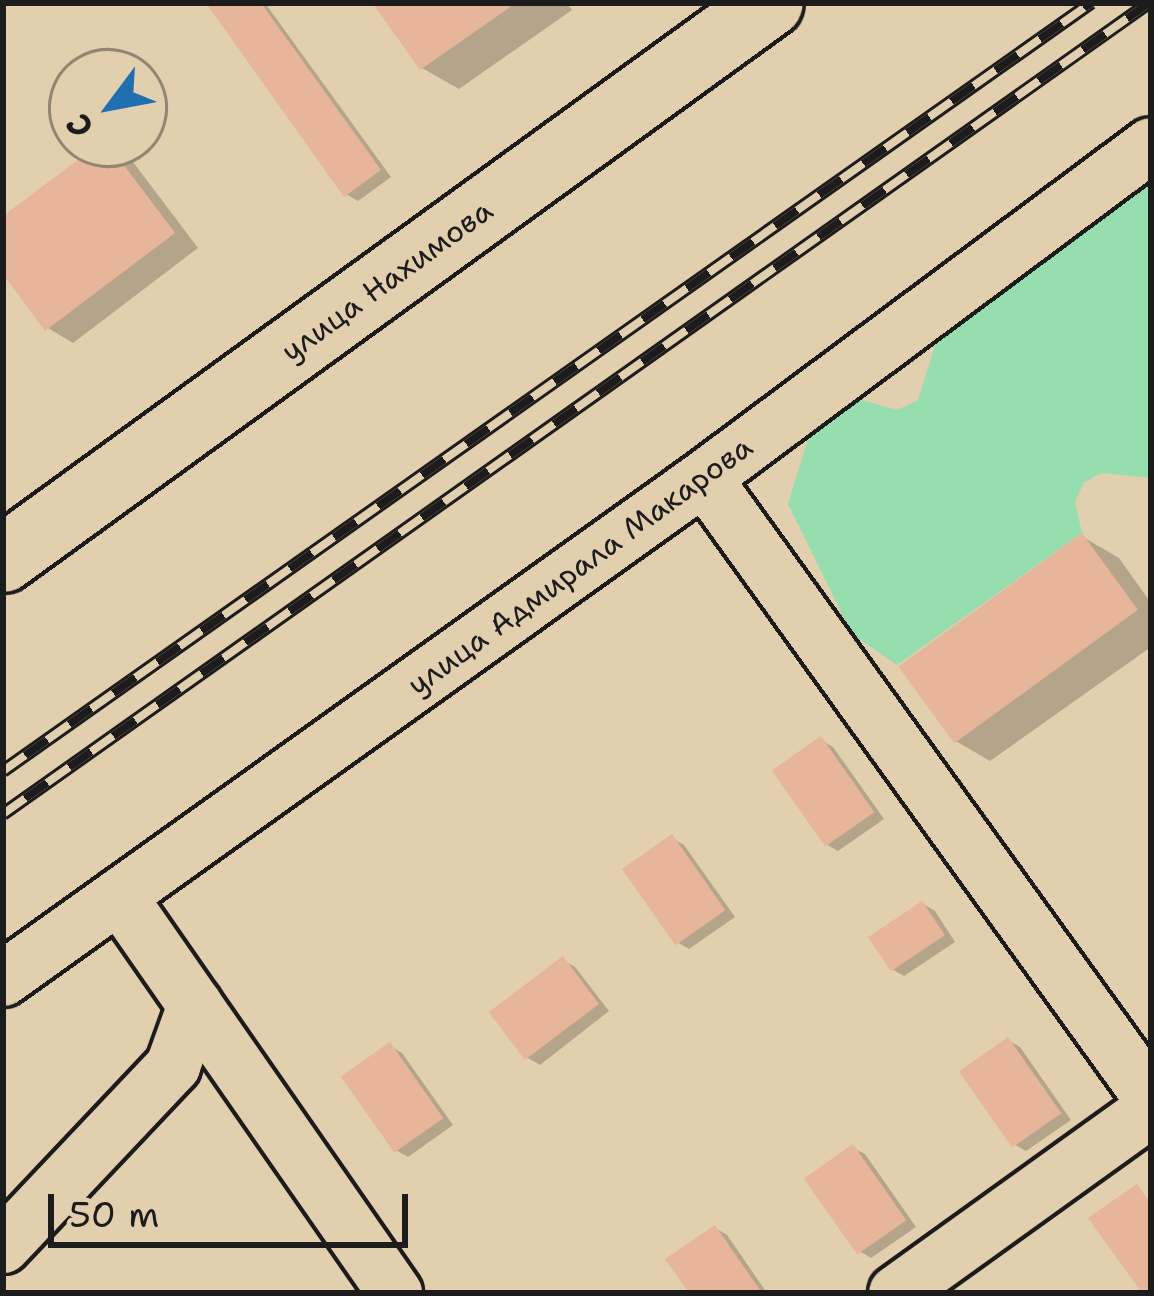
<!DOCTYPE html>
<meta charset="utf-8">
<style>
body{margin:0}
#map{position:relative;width:1154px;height:1296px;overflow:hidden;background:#e1cfad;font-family:"Shantell Sans",sans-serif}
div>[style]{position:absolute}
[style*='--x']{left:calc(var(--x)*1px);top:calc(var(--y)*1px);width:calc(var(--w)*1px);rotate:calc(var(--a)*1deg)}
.green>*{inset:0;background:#96dead}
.shadow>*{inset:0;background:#0003}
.building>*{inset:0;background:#e7b599;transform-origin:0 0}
.roads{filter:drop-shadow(3px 0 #1c1c1c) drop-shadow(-3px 0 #1c1c1c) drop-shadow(0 3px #1c1c1c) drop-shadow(0 -3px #1c1c1c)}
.minor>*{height:54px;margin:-27px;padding:0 27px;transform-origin:27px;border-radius:27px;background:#e1cfad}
.major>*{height:66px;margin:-33px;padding:0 33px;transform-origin:33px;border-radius:33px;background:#e1cfad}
.rail>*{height:14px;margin-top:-7px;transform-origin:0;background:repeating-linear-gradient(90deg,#e1cfad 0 27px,#1c1c1c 0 54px);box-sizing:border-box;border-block:3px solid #1c1c1c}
span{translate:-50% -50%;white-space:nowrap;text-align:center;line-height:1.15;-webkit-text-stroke:9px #e1cfad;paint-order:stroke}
.street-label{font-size:30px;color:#1c1c1c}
.frame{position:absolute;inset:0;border:6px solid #1c1c1c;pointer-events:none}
.north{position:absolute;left:48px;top:48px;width:120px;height:120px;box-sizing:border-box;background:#e1cfad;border:3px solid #928773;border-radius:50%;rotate:238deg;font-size:33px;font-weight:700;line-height:48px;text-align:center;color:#1c1c1c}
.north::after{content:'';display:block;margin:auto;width:42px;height:54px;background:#1f6fb2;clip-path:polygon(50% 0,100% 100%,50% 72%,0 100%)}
.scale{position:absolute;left:48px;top:1194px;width:360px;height:54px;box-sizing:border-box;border:6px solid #1c1c1c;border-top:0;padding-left:15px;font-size:36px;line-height:42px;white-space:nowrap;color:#1c1c1c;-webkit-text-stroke:9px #e1cfad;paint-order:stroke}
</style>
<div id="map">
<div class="green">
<div style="clip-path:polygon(1151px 177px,1151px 478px,1102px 473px,1084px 482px,1075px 502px,1082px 533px,897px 665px,852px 634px,788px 504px,809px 436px,854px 398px,897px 410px,918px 400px,939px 333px)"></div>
</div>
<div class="shadow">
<div style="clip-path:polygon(210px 3px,265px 3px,391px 177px,358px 201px,346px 194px)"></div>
<div style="clip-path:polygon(382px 3px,567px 3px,572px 10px,459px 89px,422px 68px)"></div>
<div style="clip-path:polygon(106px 144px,130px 158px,198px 248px,73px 343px,48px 328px,3px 270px,3px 220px)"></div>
<div style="clip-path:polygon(1083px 537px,1119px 558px,1151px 603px,1151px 647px,990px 761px,954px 740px)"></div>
<div style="clip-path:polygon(821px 740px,833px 747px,884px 819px,838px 851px,826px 844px)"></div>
<div style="clip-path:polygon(672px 838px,684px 845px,735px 917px,689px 949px,677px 942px)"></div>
<div style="clip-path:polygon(923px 904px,935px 911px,955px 942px,904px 976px,892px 969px)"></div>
<div style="clip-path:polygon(563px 960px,575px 967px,609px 1011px,540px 1065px,528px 1058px)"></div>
<div style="clip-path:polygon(1008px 1040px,1020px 1047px,1071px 1120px,1026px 1151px,1014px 1144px)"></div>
<div style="clip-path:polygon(390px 1046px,402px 1053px,453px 1125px,408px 1157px,396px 1150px)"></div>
<div style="clip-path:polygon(853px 1148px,865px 1154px,916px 1227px,871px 1258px,859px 1251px)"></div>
<div style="clip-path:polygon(715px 1228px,727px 1235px,767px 1293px,693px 1293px)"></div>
</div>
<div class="building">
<div style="clip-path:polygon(206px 3px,261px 3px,381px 170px,344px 197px)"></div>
<div style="clip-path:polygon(516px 3px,420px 70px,374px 5px,377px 3px)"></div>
<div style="clip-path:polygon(99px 144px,108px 144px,175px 233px,45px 331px,3px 274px,3px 216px)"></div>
<div style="left:1082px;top:533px;width:95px;height:227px;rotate:54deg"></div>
<div style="left:821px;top:736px;width:93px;height:60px;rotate:55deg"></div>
<div style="left:672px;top:834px;width:93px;height:61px;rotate:55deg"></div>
<div style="left:922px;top:901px;width:41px;height:65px;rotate:56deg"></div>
<div style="left:563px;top:956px;width:60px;height:93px;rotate:53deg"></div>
<div style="left:1008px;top:1037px;width:93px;height:60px;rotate:55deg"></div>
<div style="left:390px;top:1042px;width:93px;height:60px;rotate:55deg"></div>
<div style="left:853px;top:1144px;width:93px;height:60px;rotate:55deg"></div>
<div style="clip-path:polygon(1137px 1184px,1151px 1204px,1151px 1287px,1142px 1293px,1088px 1218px)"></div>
<div style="clip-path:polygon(715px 1225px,762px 1293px,689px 1293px,665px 1259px)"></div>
</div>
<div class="roads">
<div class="minor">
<div style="--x:704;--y:478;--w:764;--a:54.21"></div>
<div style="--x:119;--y:896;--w:484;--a:55.2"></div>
<div style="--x:3;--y:979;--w:862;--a:-35.55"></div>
<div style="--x:704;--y:478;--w:557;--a:-36.68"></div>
<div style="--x:3;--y:1246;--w:248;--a:-46.6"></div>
<div style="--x:173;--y:1066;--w:65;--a:-70.2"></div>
<div style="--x:896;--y:1293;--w:314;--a:-35.7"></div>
</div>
<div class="major">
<div style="--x:3;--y:559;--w:947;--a:-35.94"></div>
</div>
</div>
<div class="rail">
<div style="--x:3;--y:771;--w:1332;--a:-35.22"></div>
<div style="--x:3;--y:814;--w:1404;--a:-35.29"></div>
</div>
<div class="street-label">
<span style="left:387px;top:281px;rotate:-36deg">улица Нахимова</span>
<span style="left:580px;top:566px;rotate:-36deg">улица Адмирала Макарова</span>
</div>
<div class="frame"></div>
<div class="north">С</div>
<div class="scale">50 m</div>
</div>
